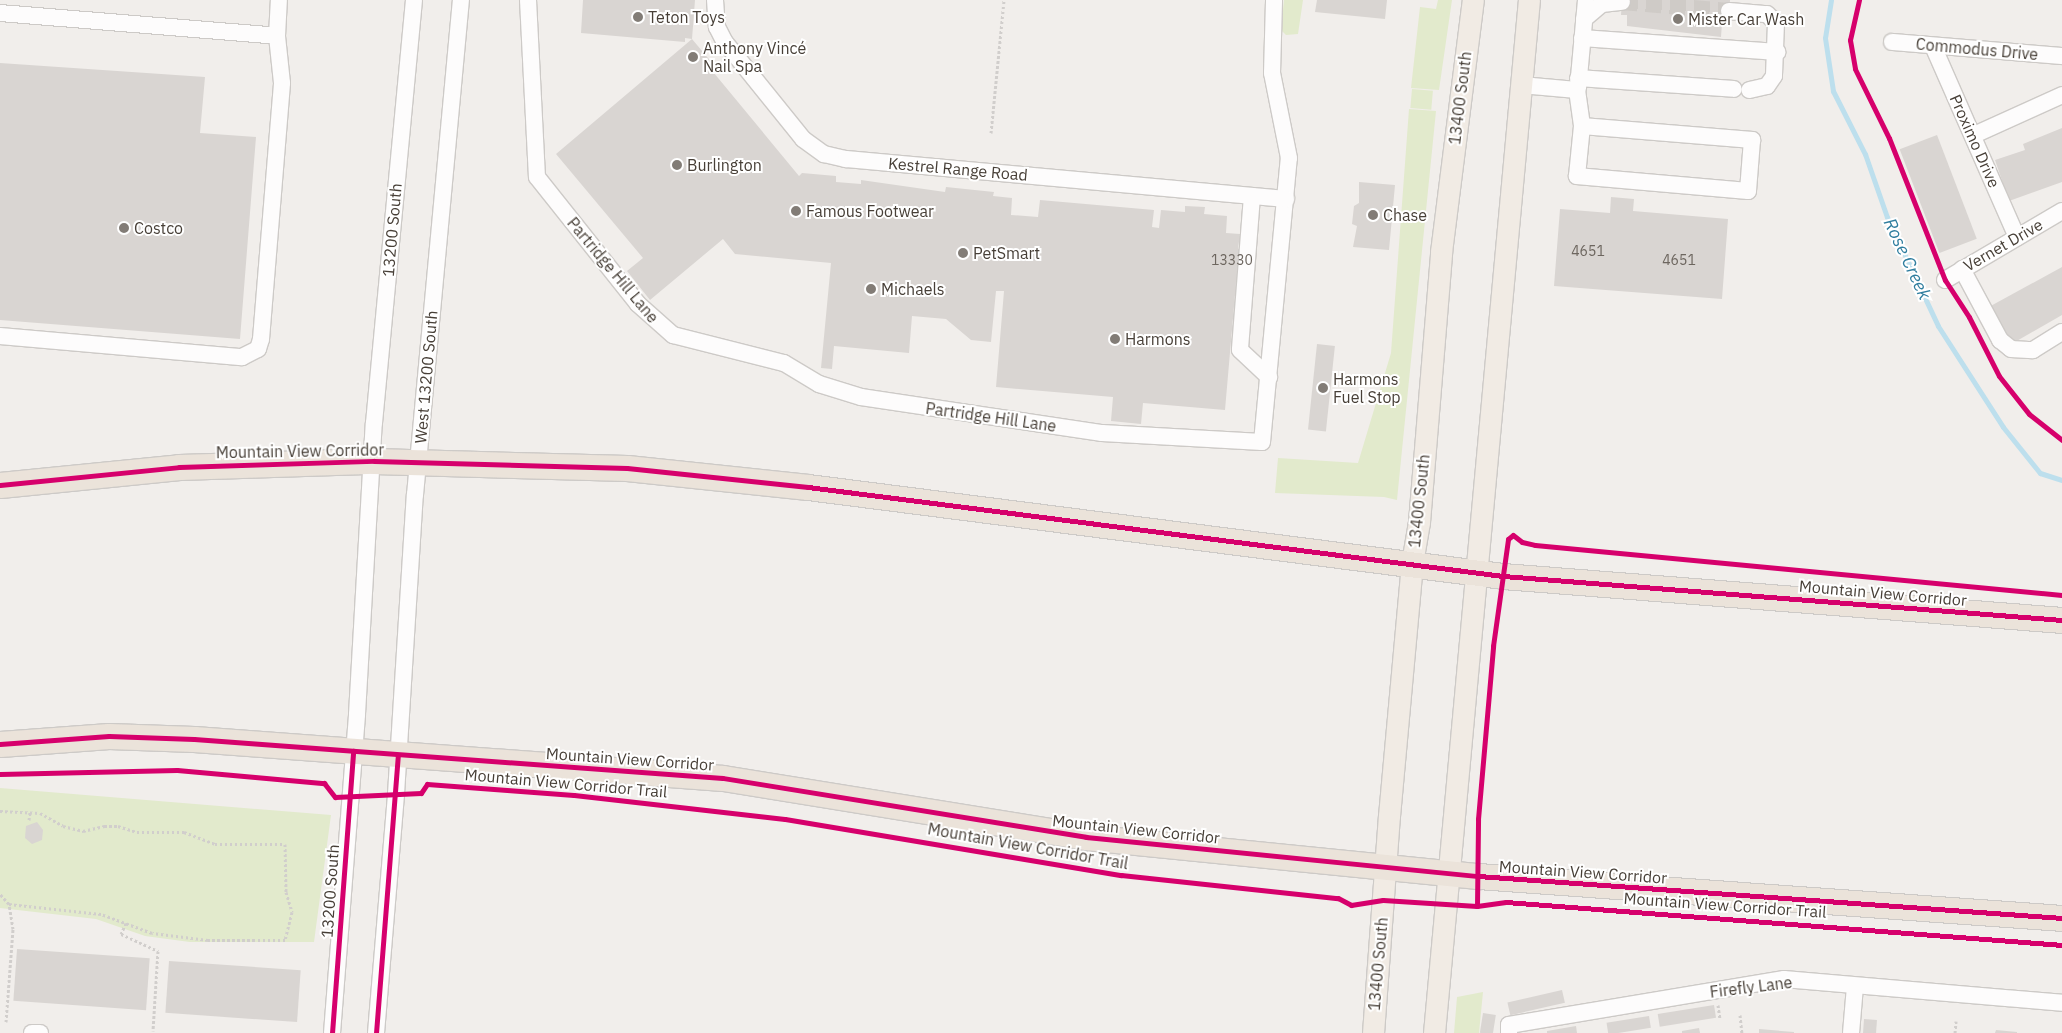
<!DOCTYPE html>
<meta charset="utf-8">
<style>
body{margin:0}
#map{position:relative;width:2062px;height:1033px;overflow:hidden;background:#f1eeeb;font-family:"IBM Plex Sans",sans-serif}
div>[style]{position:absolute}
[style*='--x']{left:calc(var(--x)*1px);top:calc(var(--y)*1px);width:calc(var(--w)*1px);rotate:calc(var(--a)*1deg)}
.green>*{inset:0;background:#e2eacc;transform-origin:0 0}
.stream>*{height:5px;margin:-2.5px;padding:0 2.5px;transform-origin:2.5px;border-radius:2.5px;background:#bddfed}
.building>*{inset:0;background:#d9d5d2;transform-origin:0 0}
.minor-tunnel>*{height:16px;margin-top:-8px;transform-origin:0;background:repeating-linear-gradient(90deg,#cfcbc7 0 16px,transparent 0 24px)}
.path>*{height:3px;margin-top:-1.5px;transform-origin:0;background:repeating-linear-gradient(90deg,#d1cecc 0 2.5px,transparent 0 5px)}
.roads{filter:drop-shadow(1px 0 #cdcac7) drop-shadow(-1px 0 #cdcac7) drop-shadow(0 1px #cdcac7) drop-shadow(0 -1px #cdcac7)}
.minor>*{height:16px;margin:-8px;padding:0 8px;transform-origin:8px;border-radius:8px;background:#fdfcfc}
.major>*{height:21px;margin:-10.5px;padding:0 10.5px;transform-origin:10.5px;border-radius:10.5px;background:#f1ebe4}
.highway>*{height:25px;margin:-12.5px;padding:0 12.5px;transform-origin:12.5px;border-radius:12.5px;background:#ebe3da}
.cycleway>*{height:5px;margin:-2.5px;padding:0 2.5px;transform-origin:2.5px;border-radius:2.5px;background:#d6006c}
.dots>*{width:14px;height:14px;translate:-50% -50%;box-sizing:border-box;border:2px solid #fff;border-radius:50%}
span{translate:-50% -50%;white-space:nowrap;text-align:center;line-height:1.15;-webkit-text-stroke:4px #fff;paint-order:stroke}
.number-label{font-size:14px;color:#6d665f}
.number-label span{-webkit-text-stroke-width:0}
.poi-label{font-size:16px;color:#473f37}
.left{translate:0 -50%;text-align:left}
.street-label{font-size:16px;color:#473f37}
.water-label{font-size:18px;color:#307e9f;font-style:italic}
</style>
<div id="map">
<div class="green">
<div style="clip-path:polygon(1284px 0,1303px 0,1298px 34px,1286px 35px,1281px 30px)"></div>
<div style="clip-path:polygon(1438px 0,1452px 0,1439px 90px,1411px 88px,1420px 7px,1436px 9px)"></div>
<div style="left:1412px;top:89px;width:21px;height:19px;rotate:5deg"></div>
<div style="clip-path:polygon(1409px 109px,1436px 111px,1397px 500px,1384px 497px,1275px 493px,1278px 458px,1358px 463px,1391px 353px)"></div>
<div style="clip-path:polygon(0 788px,331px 815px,314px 942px,190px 942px,145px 936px,96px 919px,0 908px)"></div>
<div style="clip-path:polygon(1483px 992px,1479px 1033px,1454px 1033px,1457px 997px)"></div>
</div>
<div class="stream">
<div style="--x:1831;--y:0;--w:38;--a:99"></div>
<div style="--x:1825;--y:38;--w:54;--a:81.4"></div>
<div style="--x:1833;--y:91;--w:71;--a:63.1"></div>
<div style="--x:1865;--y:154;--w:67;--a:70.8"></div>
<div style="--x:1887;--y:217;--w:120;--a:64.9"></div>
<div style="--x:1938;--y:326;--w:120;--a:57.2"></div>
<div style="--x:2003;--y:427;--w:59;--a:51.2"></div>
<div style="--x:2040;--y:473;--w:23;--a:18"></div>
</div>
<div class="building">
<div style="clip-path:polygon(583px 0,695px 0,692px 39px,685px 38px,685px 42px,581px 33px)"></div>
<div style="clip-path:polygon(1317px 0,1387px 0,1385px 19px,1315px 12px)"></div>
<div style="clip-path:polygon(1622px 0,1730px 0,1729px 24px,1722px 23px,1721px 37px,1627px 26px,1627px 15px,1621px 15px)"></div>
<div style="clip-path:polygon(692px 39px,713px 64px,709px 67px,799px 176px,802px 173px,836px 176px,836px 182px,861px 184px,861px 180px,945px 192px,946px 187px,994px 192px,993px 196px,1012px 198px,1011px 215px,1038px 217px,1040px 200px,1154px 210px,1152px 227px,1159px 228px,1161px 210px,1185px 212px,1185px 206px,1205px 207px,1204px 214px,1227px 216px,1226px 233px,1240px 234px,1238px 249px,1257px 251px,1255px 275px,1237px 272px,1225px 410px,1143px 403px,1141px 424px,1111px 421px,1113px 397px,996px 387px,1004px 291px,996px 291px,991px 342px,971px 340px,946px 319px,912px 316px,909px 353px,834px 346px,832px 369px,821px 368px,831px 263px,735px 254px,723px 239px,650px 300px,627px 271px,643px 258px,556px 154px)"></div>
<div style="clip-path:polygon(0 63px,205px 77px,200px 133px,256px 137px,240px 339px,0 320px)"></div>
<div style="clip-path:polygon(2062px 128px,2062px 182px,2009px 201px,1995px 160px,2025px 150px,2023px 144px)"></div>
<div style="left:1937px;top:135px;width:111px;height:40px;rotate:69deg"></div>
<div style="clip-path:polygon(1359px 182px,1395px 185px,1389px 250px,1353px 247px,1357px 226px,1352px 224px,1354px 206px,1359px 203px)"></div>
<div style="clip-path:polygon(1611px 197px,1634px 199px,1633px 211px,1728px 219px,1722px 299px,1554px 286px,1560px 209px,1610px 213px)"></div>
<div style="clip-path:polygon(2062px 267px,2062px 315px,2008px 346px,1987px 308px)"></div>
<div style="left:1317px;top:344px;width:18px;height:86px;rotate:6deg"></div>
<div style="clip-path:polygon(37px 822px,43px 830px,42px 840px,32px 844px,25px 838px,26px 826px)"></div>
<div style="left:17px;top:949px;width:133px;height:52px;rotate:4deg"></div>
<div style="left:169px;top:961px;width:132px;height:52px;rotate:4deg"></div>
<div style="left:1562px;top:990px;width:13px;height:56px;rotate:77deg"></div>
<div style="left:1714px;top:1005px;width:13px;height:57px;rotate:81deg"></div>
<div style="left:1483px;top:1013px;width:13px;height:20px;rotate:9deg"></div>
<div style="left:1649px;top:1016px;width:12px;height:43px;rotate:81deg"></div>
<div style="left:1864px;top:1019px;width:13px;height:14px;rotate:4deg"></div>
<div style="clip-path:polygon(1576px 1026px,1577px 1033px,1547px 1033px,1547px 1031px)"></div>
<div style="clip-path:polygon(1699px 1028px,1700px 1033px,1682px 1033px,1682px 1031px)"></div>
<div style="clip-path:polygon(1759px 1029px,1794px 1032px,1794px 1033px,1759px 1033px)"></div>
<div style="clip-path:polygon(1996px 1030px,2017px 1032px,2017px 1033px,1995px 1033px)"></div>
</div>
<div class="minor-tunnel">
<div style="--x:1622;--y:2;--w:107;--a:4.8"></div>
</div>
<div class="path">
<div style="--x:991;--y:133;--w:134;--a:-84.4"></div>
<div style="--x:0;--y:811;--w:40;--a:2.9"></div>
<div style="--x:40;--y:813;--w:26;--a:29"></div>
<div style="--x:63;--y:826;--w:21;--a:14"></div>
<div style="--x:83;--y:831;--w:22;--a:-13"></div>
<div style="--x:104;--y:826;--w:14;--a:0"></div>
<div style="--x:118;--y:826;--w:20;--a:18"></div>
<div style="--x:137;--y:832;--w:47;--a:0"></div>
<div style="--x:184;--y:832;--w:33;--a:21"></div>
<div style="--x:215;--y:844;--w:70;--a:0"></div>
<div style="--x:285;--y:844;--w:48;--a:88.8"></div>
<div style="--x:286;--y:892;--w:21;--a:73"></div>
<div style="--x:292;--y:912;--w:29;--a:104"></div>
<div style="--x:285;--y:940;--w:77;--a:180"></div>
<div style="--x:208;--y:940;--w:56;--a:-172.9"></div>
<div style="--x:152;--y:933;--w:54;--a:-159.6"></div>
<div style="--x:101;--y:914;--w:93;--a:-173.8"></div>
<div style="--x:9;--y:904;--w:13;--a:-132"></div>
<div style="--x:29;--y:820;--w:8;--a:-83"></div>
<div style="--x:126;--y:923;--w:12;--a:114"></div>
<div style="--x:121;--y:934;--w:41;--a:24.7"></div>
<div style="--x:158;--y:951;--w:80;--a:93.6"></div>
<div style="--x:1718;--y:1005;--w:14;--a:82"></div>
<div style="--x:1740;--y:1015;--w:18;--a:84"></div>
<div style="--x:6;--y:1022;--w:93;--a:-85.7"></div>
<div style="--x:13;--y:929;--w:25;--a:-99"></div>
<div style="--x:1955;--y:1033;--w:12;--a:-85"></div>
</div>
<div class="roads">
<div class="minor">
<div style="--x:528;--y:0;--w:177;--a:87.1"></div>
<div style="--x:537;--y:177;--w:162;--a:51.5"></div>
<div style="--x:638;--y:304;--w:47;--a:41.5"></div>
<div style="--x:673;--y:335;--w:114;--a:14.2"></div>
<div style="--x:784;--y:363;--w:41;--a:31"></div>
<div style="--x:819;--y:384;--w:44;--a:17.2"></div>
<div style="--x:861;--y:397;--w:244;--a:8.5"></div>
<div style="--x:1102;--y:433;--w:160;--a:3.2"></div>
<div style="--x:1262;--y:442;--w:285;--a:-84.6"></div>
<div style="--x:1289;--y:158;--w:87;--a:-101.3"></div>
<div style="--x:1272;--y:73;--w:73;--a:-88.4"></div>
<div style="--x:715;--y:0;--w:27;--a:86"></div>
<div style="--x:717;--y:27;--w:16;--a:63"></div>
<div style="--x:724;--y:41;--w:126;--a:51.1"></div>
<div style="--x:803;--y:139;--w:26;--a:36"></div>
<div style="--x:824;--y:154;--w:23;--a:13"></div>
<div style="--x:846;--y:159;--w:442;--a:5.2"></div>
<div style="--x:1729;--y:11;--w:38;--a:5"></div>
<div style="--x:1767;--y:14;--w:13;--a:45"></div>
<div style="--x:1776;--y:23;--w:53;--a:92.2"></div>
<div style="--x:1774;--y:76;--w:12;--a:125"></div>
<div style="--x:1767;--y:86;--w:18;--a:167"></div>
<div style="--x:0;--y:13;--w:278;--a:4.7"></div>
<div style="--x:1584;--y:19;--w:23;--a:-40"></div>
<div style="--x:1602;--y:4;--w:20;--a:-6"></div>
<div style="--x:1582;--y:38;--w:196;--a:4.1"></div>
<div style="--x:1892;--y:42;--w:171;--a:4.7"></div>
<div style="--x:1933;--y:46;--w:209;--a:66.3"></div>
<div style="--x:1578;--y:78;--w:156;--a:4"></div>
<div style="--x:1521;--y:85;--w:56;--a:5.1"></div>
<div style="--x:1577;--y:90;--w:36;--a:82"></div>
<div style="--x:1582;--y:126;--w:171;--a:4.7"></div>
<div style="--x:1752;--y:140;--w:51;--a:94.5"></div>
<div style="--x:1748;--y:191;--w:172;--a:-175"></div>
<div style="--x:1577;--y:176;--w:50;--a:-84.3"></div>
<div style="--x:1578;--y:88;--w:88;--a:-84.8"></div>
<div style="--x:1974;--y:135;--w:97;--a:-24.4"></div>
<div style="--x:1252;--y:196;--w:154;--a:94.5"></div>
<div style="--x:1240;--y:350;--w:40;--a:43"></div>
<div style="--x:1962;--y:269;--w:81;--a:61.8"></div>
<div style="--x:2000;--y:340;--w:14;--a:39"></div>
<div style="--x:2011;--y:349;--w:22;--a:3"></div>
<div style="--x:2033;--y:350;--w:34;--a:-32"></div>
<div style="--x:1945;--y:280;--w:136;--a:-30.5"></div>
<div style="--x:0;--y:336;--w:243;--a:5"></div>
<div style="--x:242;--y:357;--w:18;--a:-27"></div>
<div style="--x:258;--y:349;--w:10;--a:-73"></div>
<div style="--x:261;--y:339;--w:257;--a:-85.3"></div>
<div style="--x:282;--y:83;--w:47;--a:-96.1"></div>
<div style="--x:277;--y:36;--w:36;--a:-87"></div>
<div style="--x:32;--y:1033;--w:8;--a:0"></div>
<div style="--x:332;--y:1033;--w:320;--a:-85.5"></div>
<div style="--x:357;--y:714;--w:291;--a:-86.7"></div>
<div style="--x:374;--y:423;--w:425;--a:-84.6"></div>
<div style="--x:376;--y:1033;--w:240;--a:-85.2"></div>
<div style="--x:396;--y:794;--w:300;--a:-86.4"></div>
<div style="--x:415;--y:495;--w:497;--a:-84.7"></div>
<div style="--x:1509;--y:1033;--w:8;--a:-90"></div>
<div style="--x:1509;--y:1025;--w:279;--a:-9.5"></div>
<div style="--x:1784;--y:979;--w:279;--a:4.9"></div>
<div style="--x:1851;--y:1033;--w:47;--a:-85.1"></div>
</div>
<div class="major">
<div style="--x:1373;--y:1033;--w:218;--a:-85.8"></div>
<div style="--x:1389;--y:816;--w:254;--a:-84.8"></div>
<div style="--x:1412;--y:563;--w:42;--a:-80.3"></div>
<div style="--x:1419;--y:522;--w:271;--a:-85.3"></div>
<div style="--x:1441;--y:252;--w:254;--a:-82.8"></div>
<div style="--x:1434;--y:1033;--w:1037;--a:-84.75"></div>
</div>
<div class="highway">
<div style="--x:0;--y:485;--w:180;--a:-5.7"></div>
<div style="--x:179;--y:467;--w:195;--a:-1.8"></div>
<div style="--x:374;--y:461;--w:253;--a:1.6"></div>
<div style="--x:627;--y:468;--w:182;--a:6"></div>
<div style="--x:808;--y:487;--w:701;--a:7.3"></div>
<div style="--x:1503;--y:576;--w:561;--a:4.5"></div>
<div style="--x:0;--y:744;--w:109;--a:-4.2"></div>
<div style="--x:109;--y:736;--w:85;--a:2"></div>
<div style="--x:194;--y:739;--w:530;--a:4.22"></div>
<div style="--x:723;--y:778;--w:368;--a:9.2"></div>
<div style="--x:1086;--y:837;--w:394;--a:5.7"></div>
<div style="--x:1478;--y:876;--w:586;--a:4.11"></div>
</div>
</div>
<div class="cycleway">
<div style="--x:1859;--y:0;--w:41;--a:102.7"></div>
<div style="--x:1850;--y:40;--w:29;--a:80"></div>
<div style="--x:1855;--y:69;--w:77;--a:63.8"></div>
<div style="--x:1889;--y:138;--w:153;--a:68.5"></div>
<div style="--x:1945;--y:280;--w:44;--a:57"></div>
<div style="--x:1969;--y:317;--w:66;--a:63"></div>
<div style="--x:1999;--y:376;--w:48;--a:51.7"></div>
<div style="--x:2029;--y:414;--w:42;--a:38.2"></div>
<div style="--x:0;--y:485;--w:180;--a:-5.7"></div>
<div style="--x:179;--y:467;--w:195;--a:-1.8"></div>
<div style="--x:374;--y:461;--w:253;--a:1.6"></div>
<div style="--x:627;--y:468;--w:182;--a:6"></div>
<div style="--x:808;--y:487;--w:701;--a:7.3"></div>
<div style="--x:1503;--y:576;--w:561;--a:4.5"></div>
<div style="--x:0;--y:744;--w:109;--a:-4.2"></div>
<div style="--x:109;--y:736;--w:85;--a:2"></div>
<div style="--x:194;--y:739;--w:530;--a:4.22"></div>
<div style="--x:723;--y:778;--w:368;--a:9.2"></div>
<div style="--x:1086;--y:837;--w:394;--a:5.7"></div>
<div style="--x:1478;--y:876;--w:586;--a:4.11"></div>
<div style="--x:0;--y:774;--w:177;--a:-1.3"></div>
<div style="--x:177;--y:770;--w:148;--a:5.1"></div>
<div style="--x:324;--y:783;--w:18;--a:52"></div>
<div style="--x:335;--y:797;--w:86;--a:-2.7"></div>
<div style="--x:421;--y:793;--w:11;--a:-56"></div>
<div style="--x:427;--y:784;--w:147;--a:4.3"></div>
<div style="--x:574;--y:795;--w:212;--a:6.5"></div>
<div style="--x:785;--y:819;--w:341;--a:9.5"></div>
<div style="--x:1121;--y:875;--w:218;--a:6.1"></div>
<div style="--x:1338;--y:898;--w:15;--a:28"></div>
<div style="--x:1351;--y:905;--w:32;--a:-9"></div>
<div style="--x:1383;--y:900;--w:94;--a:3.7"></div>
<div style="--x:1477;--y:906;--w:29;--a:-8"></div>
<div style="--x:1506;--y:902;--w:558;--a:4.42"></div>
<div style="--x:1477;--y:906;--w:87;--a:-89.3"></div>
<div style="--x:1478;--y:819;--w:174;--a:-85"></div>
<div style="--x:1493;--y:646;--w:108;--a:-82"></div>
<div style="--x:1508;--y:539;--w:6;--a:-39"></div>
<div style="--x:1513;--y:535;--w:11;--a:38"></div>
<div style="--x:1522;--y:542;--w:13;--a:13"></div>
<div style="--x:1535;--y:545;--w:529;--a:5.42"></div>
<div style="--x:332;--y:1033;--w:283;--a:-85.7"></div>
<div style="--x:376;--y:1033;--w:278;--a:-85.5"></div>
</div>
<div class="dots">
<div style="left:638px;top:17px;background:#827c76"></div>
<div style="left:1678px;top:19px;background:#827c76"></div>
<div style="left:693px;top:57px;background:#827c76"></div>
<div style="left:677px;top:165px;background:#827c76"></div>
<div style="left:796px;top:211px;background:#827c76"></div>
<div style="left:1373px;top:215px;background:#827c76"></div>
<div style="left:124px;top:228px;background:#827c76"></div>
<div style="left:963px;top:253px;background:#827c76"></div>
<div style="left:871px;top:289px;background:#827c76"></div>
<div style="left:1115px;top:339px;background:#827c76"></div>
<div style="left:1323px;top:388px;background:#827c76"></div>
</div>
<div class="number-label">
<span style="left:1588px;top:251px">4651</span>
<span style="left:1232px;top:260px">13330</span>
<span style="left:1679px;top:260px">4651</span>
</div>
<div class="poi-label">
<span class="left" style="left:648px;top:17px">Teton Toys</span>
<span class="left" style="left:1688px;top:19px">Mister Car Wash</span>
<span class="left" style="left:703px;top:57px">Anthony Vincé<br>Nail Spa</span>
<span class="left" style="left:687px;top:165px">Burlington</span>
<span class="left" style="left:806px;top:211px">Famous Footwear</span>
<span class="left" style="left:1383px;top:215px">Chase</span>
<span class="left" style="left:134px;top:228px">Costco</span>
<span class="left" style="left:973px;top:253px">PetSmart</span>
<span class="left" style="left:881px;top:289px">Michaels</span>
<span class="left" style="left:1125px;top:339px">Harmons</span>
<span class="left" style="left:1333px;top:388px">Harmons<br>Fuel Stop</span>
</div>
<div class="street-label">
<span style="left:1977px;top:49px;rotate:5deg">Commodus Drive</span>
<span style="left:1460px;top:98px;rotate:-83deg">13400 South</span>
<span style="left:1975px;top:141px;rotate:66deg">Proximo Drive</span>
<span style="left:958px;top:169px;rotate:5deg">Kestrel Range Road</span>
<span style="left:392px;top:230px;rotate:-85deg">13200 South</span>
<span style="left:2003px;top:245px;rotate:-30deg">Vernet Drive</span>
<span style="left:613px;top:270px;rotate:50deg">Partridge Hill Lane</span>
<span style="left:426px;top:377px;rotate:-85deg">West 13200 South</span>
<span style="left:991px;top:417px;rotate:8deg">Partridge Hill Lane</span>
<span style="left:300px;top:451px;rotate:-1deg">Mountain View Corridor</span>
<span style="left:1419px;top:501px;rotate:-84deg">13400 South</span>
<span style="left:1883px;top:593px;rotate:5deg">Mountain View Corridor</span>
<span style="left:630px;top:759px;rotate:4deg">Mountain View Corridor</span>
<span style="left:566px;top:783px;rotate:5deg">Mountain View Corridor Trail</span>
<span style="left:1136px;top:829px;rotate:6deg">Mountain View Corridor</span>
<span style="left:1028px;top:846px;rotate:10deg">Mountain View Corridor Trail</span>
<span style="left:1583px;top:872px;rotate:4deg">Mountain View Corridor</span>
<span style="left:330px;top:891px;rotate:-86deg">13200 South</span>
<span style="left:1725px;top:905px;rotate:4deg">Mountain View Corridor Trail</span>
<span style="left:1378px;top:964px;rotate:-85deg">13400 South</span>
<span style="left:1751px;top:987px;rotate:-7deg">Firefly Lane</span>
</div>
<div class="water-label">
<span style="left:1907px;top:259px;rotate:65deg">Rose Creek</span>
</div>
</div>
